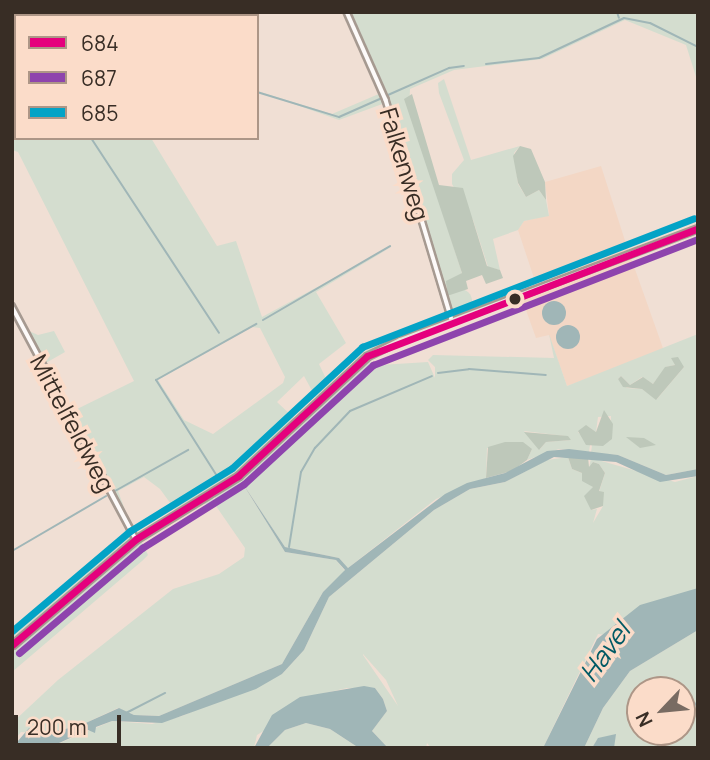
<!DOCTYPE html>
<style>
body{margin:0}
#map{position:relative;width:710px;height:760px;overflow:hidden;background:#f0dfd4;font-family:Manrope,sans-serif}
div>[style]{position:absolute}
[style*='--x']{left:calc(var(--x)*1px);top:calc(var(--y)*1px);width:calc(var(--w)*1px);rotate:calc(var(--a)*1deg)}
.built>*{inset:0;background:#f3d7c5}
.green>*{inset:0;background:#d4ddcf}
.round{border-radius:50%}
.forest>*{inset:0;background:#bec8ba}
.water>*{inset:0;background:#a0b6b7}
.stream>*{height:2px;margin:-1px;padding:0 1px;transform-origin:1px;border-radius:1px;background:#a0b6b7}
.roads{filter:drop-shadow(2px 0 #a69a91) drop-shadow(-2px 0 #a69a91) drop-shadow(0 2px #a69a91) drop-shadow(0 -2px #a69a91)}
.minor>*{height:3.5px;margin:-1.75px;padding:0 1.75px;transform-origin:1.75px;border-radius:1.75px;background:#fdfaf9}
.major>*{height:5px;margin:-2.5px;padding:0 2.5px;transform-origin:2.5px;border-radius:2.5px;background:#ede7dc}
.bus-1>*{height:7px;margin:-3.5px;padding:0 3.5px;transform-origin:3.5px;border-radius:3.5px;background:#e5007d}
.bus-2>*{height:7px;margin:-3.5px;padding:0 3.5px;transform-origin:3.5px;border-radius:3.5px;background:#8e44ad}
.bus-3>*{height:7px;margin:-3.5px;padding:0 3.5px;transform-origin:3.5px;border-radius:3.5px;background:#03a3c6}
.dots>*{width:19px;height:19px;translate:-50% -50%;box-sizing:border-box;border:4px solid #fbdcc9;border-radius:50%}
span{translate:-50% -50%;white-space:nowrap;text-align:center;line-height:1.15;-webkit-text-stroke:7px #fbdcc9;paint-order:stroke}
.street-label{font-size:24px;color:#382d25}
.water-label{font-size:26px;color:#025a65;font-style:italic}
.frame{position:absolute;inset:0;border:14px solid #382d25;pointer-events:none}
.legend{position:absolute;left:14px;top:14px;width:245px;height:126px;box-sizing:border-box;background:#fbdcc9;border:2px solid #ad9687;margin:0;padding:9px 12px;list-style:none;font-size:21px;color:#382d25}
.legend li{display:flex;align-items:center;gap:14px;height:35px}
.legend b{width:35px;border:2px solid #ad9687}
.north{position:absolute;left:626px;top:676px;width:70px;height:70px;box-sizing:border-box;background:#fbdcc9;border:2px solid #ad9687;border-radius:50%;rotate:244deg;font-size:19px;font-weight:700;line-height:28px;text-align:center;color:#382d25}
.north::after{content:'';display:block;margin:auto;width:24px;height:32px;background:#786b62;clip-path:polygon(50% 0,100% 100%,50% 72%,0 100%)}
.scale{position:absolute;left:14px;top:715px;width:107px;height:32px;box-sizing:border-box;border:4px solid #382d25;border-top:0;padding-left:9px;font-size:21px;line-height:24px;white-space:nowrap;color:#382d25;-webkit-text-stroke:5px #fbdcc9;paint-order:stroke}
</style>
<div id="map">
<div class="built">
<div style="clip-path:polygon(601px 166px,628px 250px,536px 284px,518px 230px,524px 221px,549px 215px,545px 182px)"></div>
<div style="clip-path:polygon(631px 258px,664px 351px,567px 386px,549px 335px,536px 338px,522px 299px)"></div>
</div>
<div class="green">
<div style="clip-path:polygon(evenodd,12px 12px,93px 16px,16px 16px,16px 138px,151px 138px,217px 246px,236px 241px,262px 317px,393px 246px,316px 292px,346px 343px,319px 364px,329px 385px,316px 398px,304px 376px,277px 402px,295px 419px,232px 477px,176px 511px,160px 489px,144px 477px,118px 491px,132px 529px,69px 413px,134px 381px,18px 152px,12px 150px,12px 12px,252px 327px,260px 328px,285px 377px,283px 383px,213px 434px,184px 420px,158px 380px,252px 327px)"></div>
<div style="clip-path:polygon(349px 12px,698px 12px,698px 83px,686px 45px,625px 20px,542px 59px,454px 70px,410px 89px,409px 108px,462px 273px,444px 287px,385px 93px)"></div>
<div style="clip-path:polygon(444px 79px,471px 160px,520px 146px,514px 153px,518px 184px,526px 197px,539px 190px,546px 200px,549px 216px,524px 221px,518px 230px,493px 239px,500px 270px,488px 267px,473px 220px,452px 184px,452px 174px,464px 160px,439px 93px,438px 83px)"></div>
<div style="clip-path:polygon(257px 91px,332px 114px,381px 93px,385px 103px,339px 120px)"></div>
<div class="round" style="left:448px;top:289px;width:24px;height:24px"></div>
<div style="clip-path:polygon(12px 299px,29px 331px,38px 335px,54px 331px,65px 352px,44px 364px)"></div>
<div style="clip-path:polygon(449px 314px,446px 320px,356px 362px,352px 353px)"></div>
<div style="clip-path:polygon(evenodd,549px 334px,567px 386px,698px 334px,698px 469px,666px 475px,618px 455px,591px 453px,592px 445px,610px 441px,611px 416px,598px 417px,596px 432px,587px 426px,578px 432px,590px 445px,589px 452px,559px 449px,527px 460px,532px 449px,487px 448px,486px 478px,436px 499px,348px 568px,339px 558px,285px 547px,243px 484px,285px 552px,336px 560px,345px 571px,323px 592px,282px 664px,159px 716px,134px 715px,118px 708px,79px 726px,41px 734px,21px 732px,12px 743px,12px 723px,58px 680px,173px 589px,219px 574px,244px 557px,245px 548px,216px 506px,201px 503px,141px 540px,148px 555px,142px 561px,12px 672px,12px 647px,139px 538px,209px 495px,215px 500px,215px 493px,366px 360px,380px 365px,428px 362px,435px 378px,435px 367px,428px 360px,433px 355px,554px 358px,549px 334px,672px 358px,684px 367px,657px 399px,642px 389px,627px 388px,618px 379px,621px 376px,630px 385px,642px 377px,653px 384px,666px 367px,675px 365px,672px 358px,549px 334px,524px 431px,565px 436px,571px 440px,546px 442px,540px 449px,524px 431px)"></div>
<div style="clip-path:polygon(evenodd,568px 457px,572px 469px,582px 473px,593px 487px,591px 510px,597px 509px,593px 523px,603px 506px,599px 492px,605px 473px,599px 464px,593px 462px,589px 468px,591px 458px,675px 482px,698px 476px,698px 588px,637px 611px,607px 635px,598px 634px,543px 748px,431px 748px,427px 743px,426px 748px,388px 748px,372px 731px,387px 711px,383px 699px,375px 688px,347px 688px,325px 693px,257px 735px,254px 748px,48px 748px,112px 721px,152px 724px,182px 716px,282px 674px,304px 650px,329px 597px,434px 510px,470px 489px,505px 482px,547px 460px,568px 457px,363px 654px,386px 680px,398px 706px,363px 655px,363px 654px)"></div>
<div style="clip-path:polygon(126px 525px,131px 540px,12px 642px,12px 634px,123px 538px)"></div>
<div style="clip-path:polygon(evenodd,698px 630px,698px 748px,614px 748px,598px 739px,592px 748px,584px 748px,603px 708px,630px 671px,698px 630px,640px 690px,682px 690px,682px 732px,640px 732px,640px 690px)"></div>
<div style="clip-path:polygon(306px 723px,330px 729px,359px 748px,267px 748px,285px 730px)"></div>
</div>
<div class="forest">
<div style="clip-path:polygon(412px 94px,439px 185px,463px 188px,487px 266px,500px 270px,503px 278px,486px 284px,482px 275px,466px 281px,468px 289px,447px 296px,446px 281px,462px 273px,404px 99px)"></div>
<div style="clip-path:polygon(520px 146px,531px 149px,545px 182px,546px 200px,539px 190px,526px 197px,518px 183px,513px 156px)"></div>
<div style="clip-path:polygon(678px 357px,684px 367px,656px 400px,642px 389px,623px 387px,618px 379px,621px 376px,630px 385px,643px 377px,653px 384px,665px 367px,675px 365px,671px 358px)"></div>
<div style="clip-path:polygon(604px 410px,613px 424px,612px 439px,603px 446px,586px 445px,578px 431px,586px 425px,596px 432px)"></div>
<div style="clip-path:polygon(524px 432px,568px 436px,571px 440px,546px 442px,539px 450px)"></div>
<div style="clip-path:polygon(626px 437px,644px 438px,656px 445px,640px 448px)"></div>
<div style="clip-path:polygon(505px 442px,523px 442px,532px 449px,527px 460px,512px 471px,486px 478px,488px 447px)"></div>
<div style="clip-path:polygon(568px 457px,588px 457px,589px 467px,593px 462px,599px 464px,605px 473px,599px 491px,604px 492px,603px 506px,591px 510px,584px 496px,593px 487px,582px 481px,582px 473px,572px 469px)"></div>
</div>
<div class="water">
<div class="round" style="left:542px;top:301px;width:24px;height:24px"></div>
<div class="round" style="left:556px;top:325px;width:24px;height:24px"></div>
<div style="clip-path:polygon(569px 449px,618px 455px,666px 475px,698px 469px,698px 476px,660px 482px,616px 462px,554px 457px,505px 482px,470px 489px,434px 510px,329px 597px,304px 650px,282px 674px,256px 689px,162px 723px,112px 721px,96px 727px,95px 733px,88px 730px,48px 748px,12px 748px,29px 728px,41px 734px,79px 726px,119px 708px,134px 715px,159px 716px,282px 664px,323px 592px,345px 570px,336px 560px,285px 552px,243px 484px,285px 547px,339px 558px,348px 568px,445px 494px,467px 483px,505px 473px,547px 451px)"></div>
<div style="clip-path:polygon(698px 588px,698px 630px,630px 671px,603px 708px,584px 748px,543px 748px,597px 639px,640px 605px)"></div>
<div style="clip-path:polygon(364px 686px,375px 688px,383px 699px,387px 711px,372px 731px,388px 748px,359px 748px,330px 729px,306px 723px,285px 730px,267px 748px,254px 748px,272px 715px,300px 697px)"></div>
<div style="clip-path:polygon(616px 734px,614px 748px,592px 748px,598px 738px)"></div>
</div>
<div class="stream">
<div style="--x:617;--y:12;--w:6;--a:72"></div>
<div style="--x:74;--y:16;--w:4;--a:-90"></div>
<div style="--x:486;--y:64;--w:53;--a:-6.5"></div>
<div style="--x:539;--y:58;--w:94;--a:-25.2"></div>
<div style="--x:624;--y:18;--w:26;--a:11"></div>
<div style="--x:650;--y:23;--w:54;--a:26.6"></div>
<div style="--x:257;--y:92;--w:86;--a:17"></div>
<div style="--x:339;--y:117;--w:47;--a:-23.8"></div>
<div style="--x:388;--y:95;--w:67;--a:-23.9"></div>
<div style="--x:449;--y:68;--w:15;--a:-8"></div>
<div style="--x:91;--y:138;--w:233;--a:56.7"></div>
<div style="--x:263;--y:320;--w:147;--a:-30.2"></div>
<div style="--x:438;--y:373;--w:31;--a:-7"></div>
<div style="--x:469;--y:369;--w:77;--a:4.5"></div>
<div style="--x:223;--y:474;--w:6;--a:162"></div>
<div style="--x:217;--y:476;--w:114;--a:-122.4"></div>
<div style="--x:156;--y:380;--w:115;--a:-29.2"></div>
<div style="--x:115;--y:491;--w:84;--a:-29.3"></div>
<div style="--x:289;--y:547;--w:76;--a:-80.9"></div>
<div style="--x:301;--y:472;--w:28;--a:-60"></div>
<div style="--x:315;--y:448;--w:51;--a:-46.6"></div>
<div style="--x:350;--y:411;--w:89;--a:-23.1"></div>
<div style="--x:12;--y:551;--w:109;--a:-30.3"></div>
<div style="--x:126;--y:713;--w:44;--a:-27.1"></div>
<div style="--x:682;--y:719;--w:24;--a:-48"></div>
<div style="--x:656;--y:748;--w:21;--a:-49"></div>
</div>
<div class="roads">
<div class="minor">
<div style="--x:347;--y:12;--w:96;--a:66.1"></div>
<div style="--x:386;--y:100;--w:230;--a:73.3"></div>
<div style="--x:12;--y:306;--w:264;--a:62"></div>
</div>
<div class="major">
<div style="--x:12;--y:645;--w:163;--a:-40.5"></div>
<div style="--x:136;--y:539;--w:120;--a:-31.7"></div>
<div style="--x:238;--y:476;--w:176;--a:-42.9"></div>
<div style="--x:367;--y:356;--w:37;--a:-26"></div>
<div style="--x:400;--y:340;--w:318;--a:-20.6"></div>
</div>
</div>
<div class="bus-1">
<div style="--x:12;--y:645;--w:163;--a:-40.5"></div>
<div style="--x:136;--y:539;--w:120;--a:-31.7"></div>
<div style="--x:238;--y:476;--w:176;--a:-42.9"></div>
<div style="--x:367;--y:356;--w:355;--a:-21.1"></div>
</div>
<div class="bus-2">
<div style="--x:19;--y:653;--w:162;--a:-40.5"></div>
<div style="--x:142;--y:548;--w:120;--a:-32.1"></div>
<div style="--x:244;--y:484;--w:176;--a:-42.7"></div>
<div style="--x:373;--y:365;--w:349;--a:-21.2"></div>
</div>
<div class="bus-3">
<div style="--x:12;--y:631;--w:155;--a:-40.3"></div>
<div style="--x:130;--y:531;--w:120;--a:-31.7"></div>
<div style="--x:232;--y:468;--w:178;--a:-42.9"></div>
<div style="--x:362;--y:347;--w:356;--a:-21.2"></div>
</div>
<div class="dots">
<div style="left:515px;top:299px;background:#382d25"></div>
</div>
<div class="street-label">
<span style="left:405px;top:164px;rotate:73deg">Falkenweg</span>
<span style="left:73px;top:423px;rotate:62deg">Mittelfeldweg</span>
</div>
<div class="water-label">
<span style="left:605px;top:652px;rotate:-54deg">Havel</span>
</div>
<div class="frame"></div>
<ul class="legend">
<li><b style="height:9px;background:#e5007d"></b>684</li>
<li><b style="height:9px;background:#8e44ad"></b>687</li>
<li><b style="height:9px;background:#03a3c6"></b>685</li>
</ul>
<div class="north">N</div>
<div class="scale">200 m</div>
</div>
